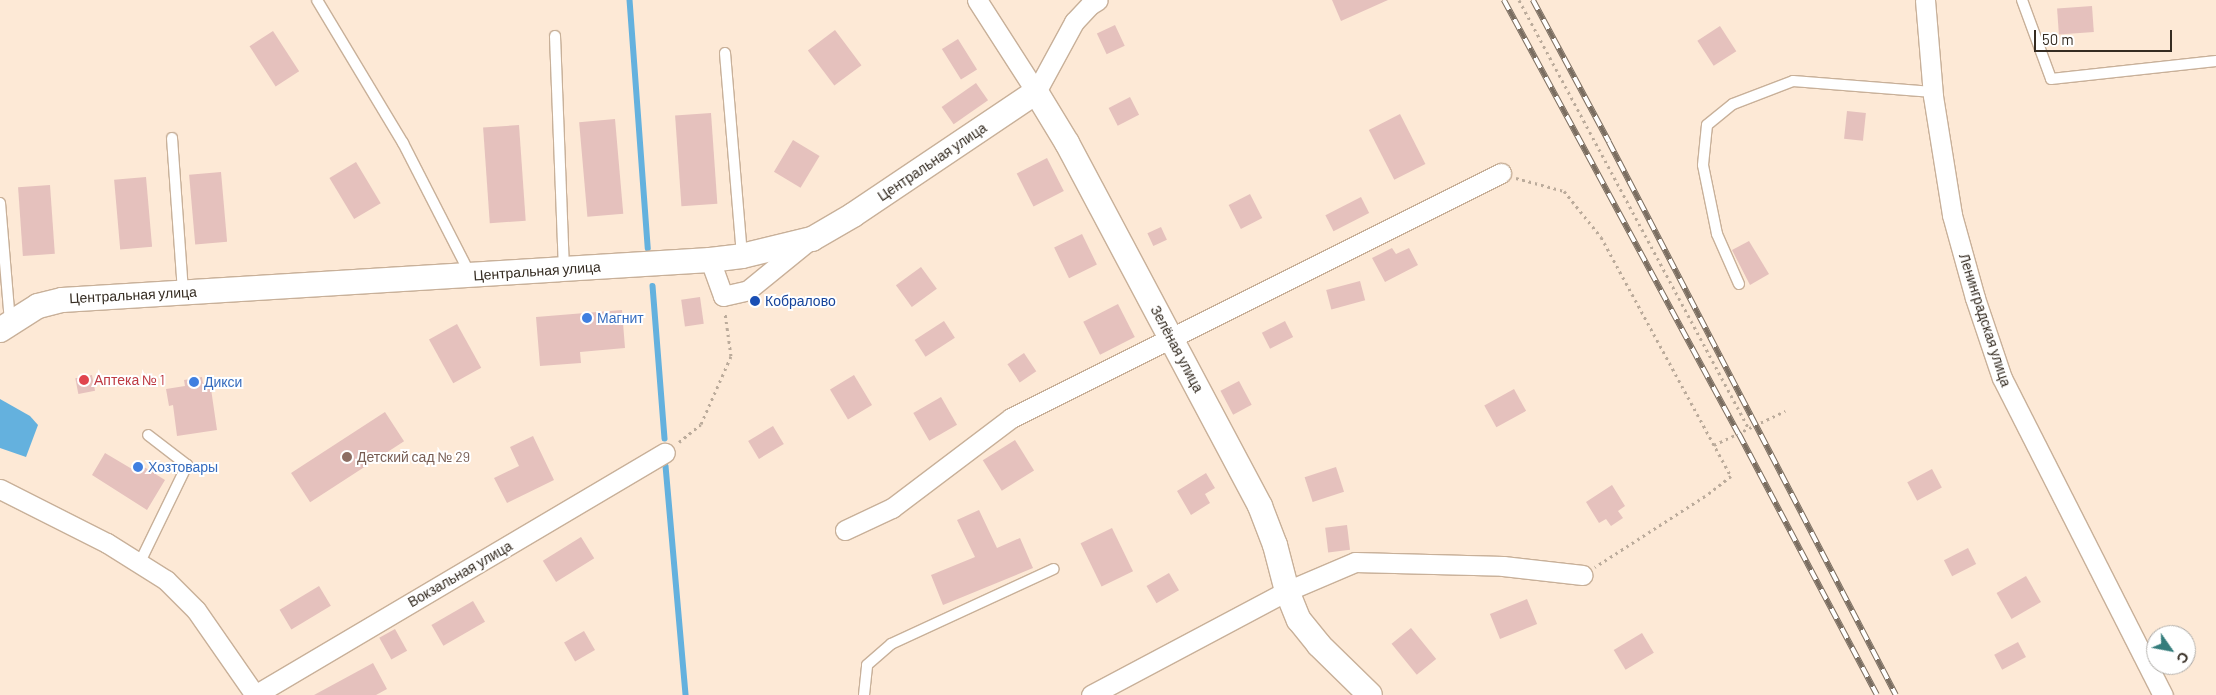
<!DOCTYPE html>
<meta charset="utf-8">
<style>
body{margin:0}
#map{position:relative;width:2216px;height:695px;overflow:hidden;background:#fde9d6;font-family:Barlow,sans-serif}
div>[style]{position:absolute}
[style*='--x']{left:calc(var(--x)*1px);top:calc(var(--y)*1px);width:calc(var(--w)*1px);rotate:calc(var(--a)*1deg)}
.water>*{inset:0;background:#64b1de}
.stream>*{height:5.5px;margin:-2.75px;padding:0 2.75px;transform-origin:2.75px;border-radius:2.75px;background:#64b1de}
.building>*{inset:0;background:#e5c1bd;transform-origin:0 0}
.path>*{height:3px;margin-top:-1.5px;transform-origin:0;background:repeating-linear-gradient(90deg,#bbab9b 0 2.5px,transparent 0 6.5px)}
.roads{filter:drop-shadow(1px 0 #c8b099) drop-shadow(-1px 0 #c8b099) drop-shadow(0 1px #c8b099) drop-shadow(0 -1px #c8b099)}
.service>*{height:10px;margin:-5px;padding:0 5px;transform-origin:5px;border-radius:5px;background:#fff}
.minor>*{height:19px;margin:-9.5px;padding:0 9.5px;transform-origin:9.5px;border-radius:9.5px;background:#fff}
.tertiary>*{height:24px;margin:-12px;padding:0 12px;transform-origin:12px;border-radius:12px;background:#fff}
.rail>*{height:5.5px;margin-top:-2.75px;transform-origin:0;background:repeating-linear-gradient(90deg,#fff 0 11px,#7b6e61 0 22px);box-sizing:border-box;border-block:1px solid #7b6e61}
.dots>*{width:14px;height:14px;translate:-50% -50%;box-sizing:border-box;border:2px solid #fff;border-radius:50%}
span{translate:-50% -50%;white-space:nowrap;text-align:center;line-height:1.15;-webkit-text-stroke:4px #fff;paint-order:stroke}
.street-label{font-size:14px;color:#352c22}
.transit-label{font-size:14px;color:#164399}
.left{translate:0 -50%;text-align:left}
.shop-label{font-size:14px;color:#366cbe}
.health-label{font-size:14px;color:#be3a42}
.education-label{font-size:14px;color:#785e54}
.north{position:absolute;left:2146px;top:625px;width:50px;height:50px;box-sizing:border-box;background:#fff;border:1px solid #aeaba7;border-radius:50%;rotate:123deg;font-size:14px;font-weight:700;line-height:20px;text-align:center;color:#352c22}
.north::after{content:'';display:block;margin:auto;width:18px;height:22px;background:#347d7c;clip-path:polygon(50% 0,100% 100%,50% 72%,0 100%)}
.scale{position:absolute;left:2034px;top:30px;width:138px;height:22px;box-sizing:border-box;border:2px solid #352c22;border-top:0;padding-left:6px;font-size:15px;line-height:18px;white-space:nowrap;color:#352c22;-webkit-text-stroke:4px #fff;paint-order:stroke}
</style>
<div id="map">
<div class="water">
<div style="clip-path:polygon(0 399px,30px 416px,38px 425px,26px 457px,0 448px)"></div>
</div>
<div class="stream">
<div style="--x:630;--y:0;--w:249;--a:85.8"></div>
<div style="--x:653;--y:286;--w:153;--a:85.5"></div>
<div style="--x:666;--y:466;--w:230;--a:85"></div>
</div>
<div class="building">
<div style="clip-path:polygon(1332px 0,1388px 0,1341px 21px)"></div>
<div style="left:2092px;top:6px;width:26px;height:35px;rotate:86deg"></div>
<div style="left:1115px;top:25px;width:23px;height:20px;rotate:65deg"></div>
<div style="left:1720px;top:26px;width:30px;height:27px;rotate:57deg"></div>
<div style="left:835px;top:30px;width:44px;height:34px;rotate:53deg"></div>
<div style="left:273px;top:31px;width:48px;height:28px;rotate:57deg"></div>
<div style="left:958px;top:39px;width:36px;height:19px;rotate:58deg"></div>
<div style="left:976px;top:83px;width:21px;height:42px;rotate:55deg"></div>
<div style="left:1130px;top:97px;width:20px;height:24px;rotate:63deg"></div>
<div style="left:1847px;top:111px;width:19px;height:28px;rotate:6deg"></div>
<div style="left:711px;top:113px;width:91px;height:36px;rotate:86deg"></div>
<div style="left:1400px;top:114px;width:56px;height:35px;rotate:63deg"></div>
<div style="left:615px;top:119px;width:95px;height:36px;rotate:85deg"></div>
<div style="left:519px;top:125px;width:96px;height:36px;rotate:86deg"></div>
<div style="left:793px;top:140px;width:31px;height:37px;rotate:31deg"></div>
<div style="left:1047px;top:158px;width:37px;height:34px;rotate:63deg"></div>
<div style="left:356px;top:162px;width:48px;height:31px;rotate:59deg"></div>
<div style="left:221px;top:172px;width:70px;height:32px;rotate:85deg"></div>
<div style="left:146px;top:177px;width:70px;height:32px;rotate:85deg"></div>
<div style="left:50px;top:185px;width:69px;height:32px;rotate:86deg"></div>
<div style="left:1250px;top:194px;width:27px;height:24px;rotate:63deg"></div>
<div style="left:1361px;top:197px;width:18px;height:40px;rotate:63deg"></div>
<div style="left:1161px;top:227px;width:14px;height:15px;rotate:65deg"></div>
<div style="left:1082px;top:234px;width:34px;height:31px;rotate:64deg"></div>
<div style="clip-path:polygon(1749px 241px,1769px 274px,1750px 285px,1732px 250px)"></div>
<div style="clip-path:polygon(1392px 248px,1396px 254px,1409px 248px,1418px 265px,1385px 282px,1372px 258px)"></div>
<div style="left:921px;top:267px;width:27px;height:31px;rotate:54deg"></div>
<div style="left:1360px;top:281px;width:20px;height:35px;rotate:75deg"></div>
<div style="left:700px;top:297px;width:27px;height:19px;rotate:82deg"></div>
<div style="left:1118px;top:304px;width:37px;height:39px;rotate:63deg"></div>
<div style="clip-path:polygon(622px 310px,625px 348px,580px 352px,581px 363px,540px 366px,536px 317px)"></div>
<div style="left:944px;top:321px;width:20px;height:35px;rotate:57deg"></div>
<div style="left:1285px;top:321px;width:18px;height:26px;rotate:63deg"></div>
<div style="left:457px;top:324px;width:50px;height:32px;rotate:61deg"></div>
<div style="left:1024px;top:353px;width:22px;height:20px;rotate:56deg"></div>
<div style="left:92px;top:375px;width:16px;height:17px;rotate:79deg"></div>
<div style="left:854px;top:375px;width:35px;height:28px;rotate:59deg"></div>
<div style="clip-path:polygon(202px 377px,203px 383px,210px 382px,217px 430px,177px 436px,173px 405px,169px 406px,166px 389px,185px 386px,184px 380px)"></div>
<div style="left:1239px;top:381px;width:27px;height:21px;rotate:62deg"></div>
<div style="left:1514px;top:389px;width:25px;height:34px;rotate:61deg"></div>
<div style="left:941px;top:397px;width:32px;height:32px;rotate:60deg"></div>
<div style="left:385px;top:412px;width:35px;height:112px;rotate:57deg"></div>
<div style="left:773px;top:426px;width:21px;height:29px;rotate:59deg"></div>
<div style="clip-path:polygon(533px 436px,554px 480px,507px 503px,494px 478px,519px 466px,510px 447px)"></div>
<div style="left:1015px;top:440px;width:36px;height:38px;rotate:58deg"></div>
<div style="clip-path:polygon(105px 453px,132px 469px,136px 462px,165px 480px,147px 510px,92px 475px)"></div>
<div style="left:1336px;top:467px;width:26px;height:33px;rotate:72deg"></div>
<div style="left:1932px;top:469px;width:21px;height:28px;rotate:62deg"></div>
<div style="clip-path:polygon(1206px 473px,1215px 488px,1205px 494px,1210px 503px,1191px 515px,1177px 491px)"></div>
<div style="clip-path:polygon(1612px 485px,1625px 506px,1618px 511px,1623px 518px,1611px 526px,1606px 519px,1599px 523px,1586px 502px)"></div>
<div style="clip-path:polygon(979px 510px,997px 548px,1020px 538px,1033px 568px,943px 605px,931px 575px,975px 557px,957px 520px)"></div>
<div style="left:1347px;top:525px;width:25px;height:22px;rotate:83deg"></div>
<div style="left:1112px;top:528px;width:48px;height:35px;rotate:64deg"></div>
<div style="left:581px;top:537px;width:25px;height:45px;rotate:58deg"></div>
<div style="left:1968px;top:548px;width:18px;height:27px;rotate:63deg"></div>
<div style="left:1169px;top:573px;width:20px;height:26px;rotate:60deg"></div>
<div style="left:2026px;top:576px;width:30px;height:34px;rotate:60deg"></div>
<div style="left:319px;top:586px;width:23px;height:46px;rotate:59deg"></div>
<div style="left:1527px;top:599px;width:27px;height:40px;rotate:68deg"></div>
<div style="left:473px;top:601px;width:24px;height:48px;rotate:60deg"></div>
<div style="left:1411px;top:628px;width:40px;height:25px;rotate:51deg"></div>
<div style="left:395px;top:629px;width:25px;height:18px;rotate:61deg"></div>
<div style="left:584px;top:631px;width:22px;height:23px;rotate:60deg"></div>
<div style="left:1642px;top:633px;width:23px;height:33px;rotate:59deg"></div>
<div style="left:2018px;top:642px;width:17px;height:27px;rotate:62deg"></div>
<div style="clip-path:polygon(373px 663px,387px 689px,376px 695px,314px 695px)"></div>
</div>
<div class="path">
<div style="--x:1519;--y:0;--w:487;--a:61.8"></div>
<div style="--x:1516;--y:178;--w:50;--a:15.2"></div>
<div style="--x:1564;--y:191;--w:59;--a:51.2"></div>
<div style="--x:1601;--y:237;--w:272;--a:61.5"></div>
<div style="--x:1731;--y:476;--w:33;--a:142"></div>
<div style="--x:1705;--y:496;--w:131;--a:147.2"></div>
<div style="--x:679;--y:442;--w:28;--a:-39"></div>
<div style="--x:701;--y:424;--w:74;--a:-66.2"></div>
<div style="--x:731;--y:356;--w:43;--a:-97.9"></div>
<div style="--x:1714;--y:445;--w:79;--a:-25.6"></div>
</div>
<div class="roads">
<div class="service">
<div style="--x:317;--y:0;--w:167;--a:59"></div>
<div style="--x:403;--y:143;--w:147;--a:62.9"></div>
<div style="--x:2022;--y:0;--w:84;--a:69.8"></div>
<div style="--x:2051;--y:79;--w:166;--a:-6.2"></div>
<div style="--x:555;--y:36;--w:233;--a:87.8"></div>
<div style="--x:725;--y:53;--w:204;--a:85.2"></div>
<div style="--x:172;--y:138;--w:154;--a:85.9"></div>
<div style="--x:0;--y:203;--w:118;--a:85.2"></div>
<div style="--x:1739;--y:284;--w:55;--a:-113.7"></div>
<div style="--x:1717;--y:234;--w:70;--a:-101.5"></div>
<div style="--x:1703;--y:165;--w:40;--a:-84.3"></div>
<div style="--x:1707;--y:125;--w:33;--a:-39"></div>
<div style="--x:1733;--y:104;--w:64;--a:-21"></div>
<div style="--x:1793;--y:81;--w:140;--a:4.5"></div>
<div style="--x:140;--y:562;--w:108;--a:-64.1"></div>
<div style="--x:187;--y:465;--w:49;--a:-142.4"></div>
<div style="--x:864;--y:695;--w:30;--a:-84"></div>
<div style="--x:867;--y:665;--w:32;--a:-41"></div>
<div style="--x:891;--y:644;--w:179;--a:-24.8"></div>
</div>
<div class="minor">
<div style="--x:977;--y:0;--w:109;--a:57.3"></div>
<div style="--x:1036;--y:92;--w:80;--a:-61.5"></div>
<div style="--x:1074;--y:22;--w:23;--a:-47"></div>
<div style="--x:1090;--y:5;--w:9;--a:-32"></div>
<div style="--x:1925;--y:0;--w:96;--a:85.2"></div>
<div style="--x:1933;--y:96;--w:121;--a:80.9"></div>
<div style="--x:1952;--y:215;--w:86;--a:74.5"></div>
<div style="--x:1975;--y:298;--w:84;--a:71.4"></div>
<div style="--x:2002;--y:378;--w:356;--a:63.1"></div>
<div style="--x:710;--y:260;--w:38;--a:70"></div>
<div style="--x:723;--y:296;--w:26;--a:-13"></div>
<div style="--x:748;--y:290;--w:77;--a:-39.2"></div>
<div style="--x:0;--y:489;--w:120;--a:26.8"></div>
<div style="--x:107;--y:543;--w:70;--a:32.1"></div>
<div style="--x:166;--y:580;--w:42;--a:45"></div>
<div style="--x:196;--y:610;--w:103;--a:55.2"></div>
<div style="--x:845;--y:530;--w:52;--a:-25.1"></div>
<div style="--x:892;--y:508;--w:149;--a:-37.1"></div>
<div style="--x:1011;--y:418;--w:548;--a:-26.57"></div>
<div style="--x:255;--y:695;--w:476;--a:-30.6"></div>
<div style="--x:1091;--y:695;--w:222;--a:-28"></div>
<div style="--x:1287;--y:591;--w:74;--a:-23.1"></div>
<div style="--x:1355;--y:562;--w:148;--a:1.5"></div>
<div style="--x:1503;--y:566;--w:80;--a:6.5"></div>
</div>
<div class="tertiary">
<div style="--x:0;--y:330;--w:45;--a:-32.3"></div>
<div style="--x:38;--y:306;--w:25;--a:-14"></div>
<div style="--x:62;--y:300;--w:649;--a:-3.53"></div>
<div style="--x:710;--y:260;--w:32;--a:-7"></div>
<div style="--x:742;--y:256;--w:72;--a:-13.7"></div>
<div style="--x:812;--y:239;--w:48;--a:-30.3"></div>
<div style="--x:853;--y:215;--w:220;--a:-33.9"></div>
<div style="--x:1036;--y:92;--w:60;--a:58.7"></div>
<div style="--x:1067;--y:143;--w:411;--a:62"></div>
<div style="--x:1260;--y:506;--w:42;--a:69"></div>
<div style="--x:1275;--y:545;--w:48;--a:75.4"></div>
<div style="--x:1287;--y:591;--w:31;--a:68"></div>
<div style="--x:1299;--y:620;--w:32;--a:51"></div>
<div style="--x:1319;--y:645;--w:71;--a:44.4"></div>
</div>
</div>
<div class="rail">
<div style="--x:1504;--y:0;--w:494;--a:61.6"></div>
<div style="--x:1739;--y:434;--w:295;--a:62.1"></div>
<div style="--x:1533;--y:0;--w:161;--a:61.8"></div>
<div style="--x:1609;--y:142;--w:623;--a:62.57"></div>
</div>
<div class="dots">
<div style="left:755px;top:301px;background:#1a4fb4"></div>
<div style="left:587px;top:318px;background:#3f7fe0"></div>
<div style="left:84px;top:380px;background:#e0444e"></div>
<div style="left:194px;top:382px;background:#3f7fe0"></div>
<div style="left:347px;top:457px;background:#8d6e63"></div>
<div style="left:138px;top:467px;background:#3f7fe0"></div>
</div>
<div class="street-label">
<span style="left:932px;top:162px;rotate:-34deg">Центральная улица</span>
<span style="left:537px;top:271px;rotate:-4deg">Центральная улица</span>
<span style="left:133px;top:295px;rotate:-3deg">Центральная улица</span>
<span style="left:1985px;top:320px;rotate:72deg">Ленинградская улица</span>
<span style="left:1177px;top:349px;rotate:62deg">Зелёная улица</span>
<span style="left:460px;top:574px;rotate:-30deg">Вокзальная улица</span>
</div>
<div class="transit-label">
<span class="left" style="left:765px;top:301px">Кобралово</span>
</div>
<div class="shop-label">
<span class="left" style="left:597px;top:318px">Магнит</span>
<span class="left" style="left:204px;top:382px">Дикси</span>
<span class="left" style="left:148px;top:467px">Хозтовары</span>
</div>
<div class="health-label">
<span class="left" style="left:94px;top:380px">Аптека № 1</span>
</div>
<div class="education-label">
<span class="left" style="left:357px;top:457px">Детский сад № 29</span>
</div>
<div class="north">С</div>
<div class="scale">50 m</div>
</div>
